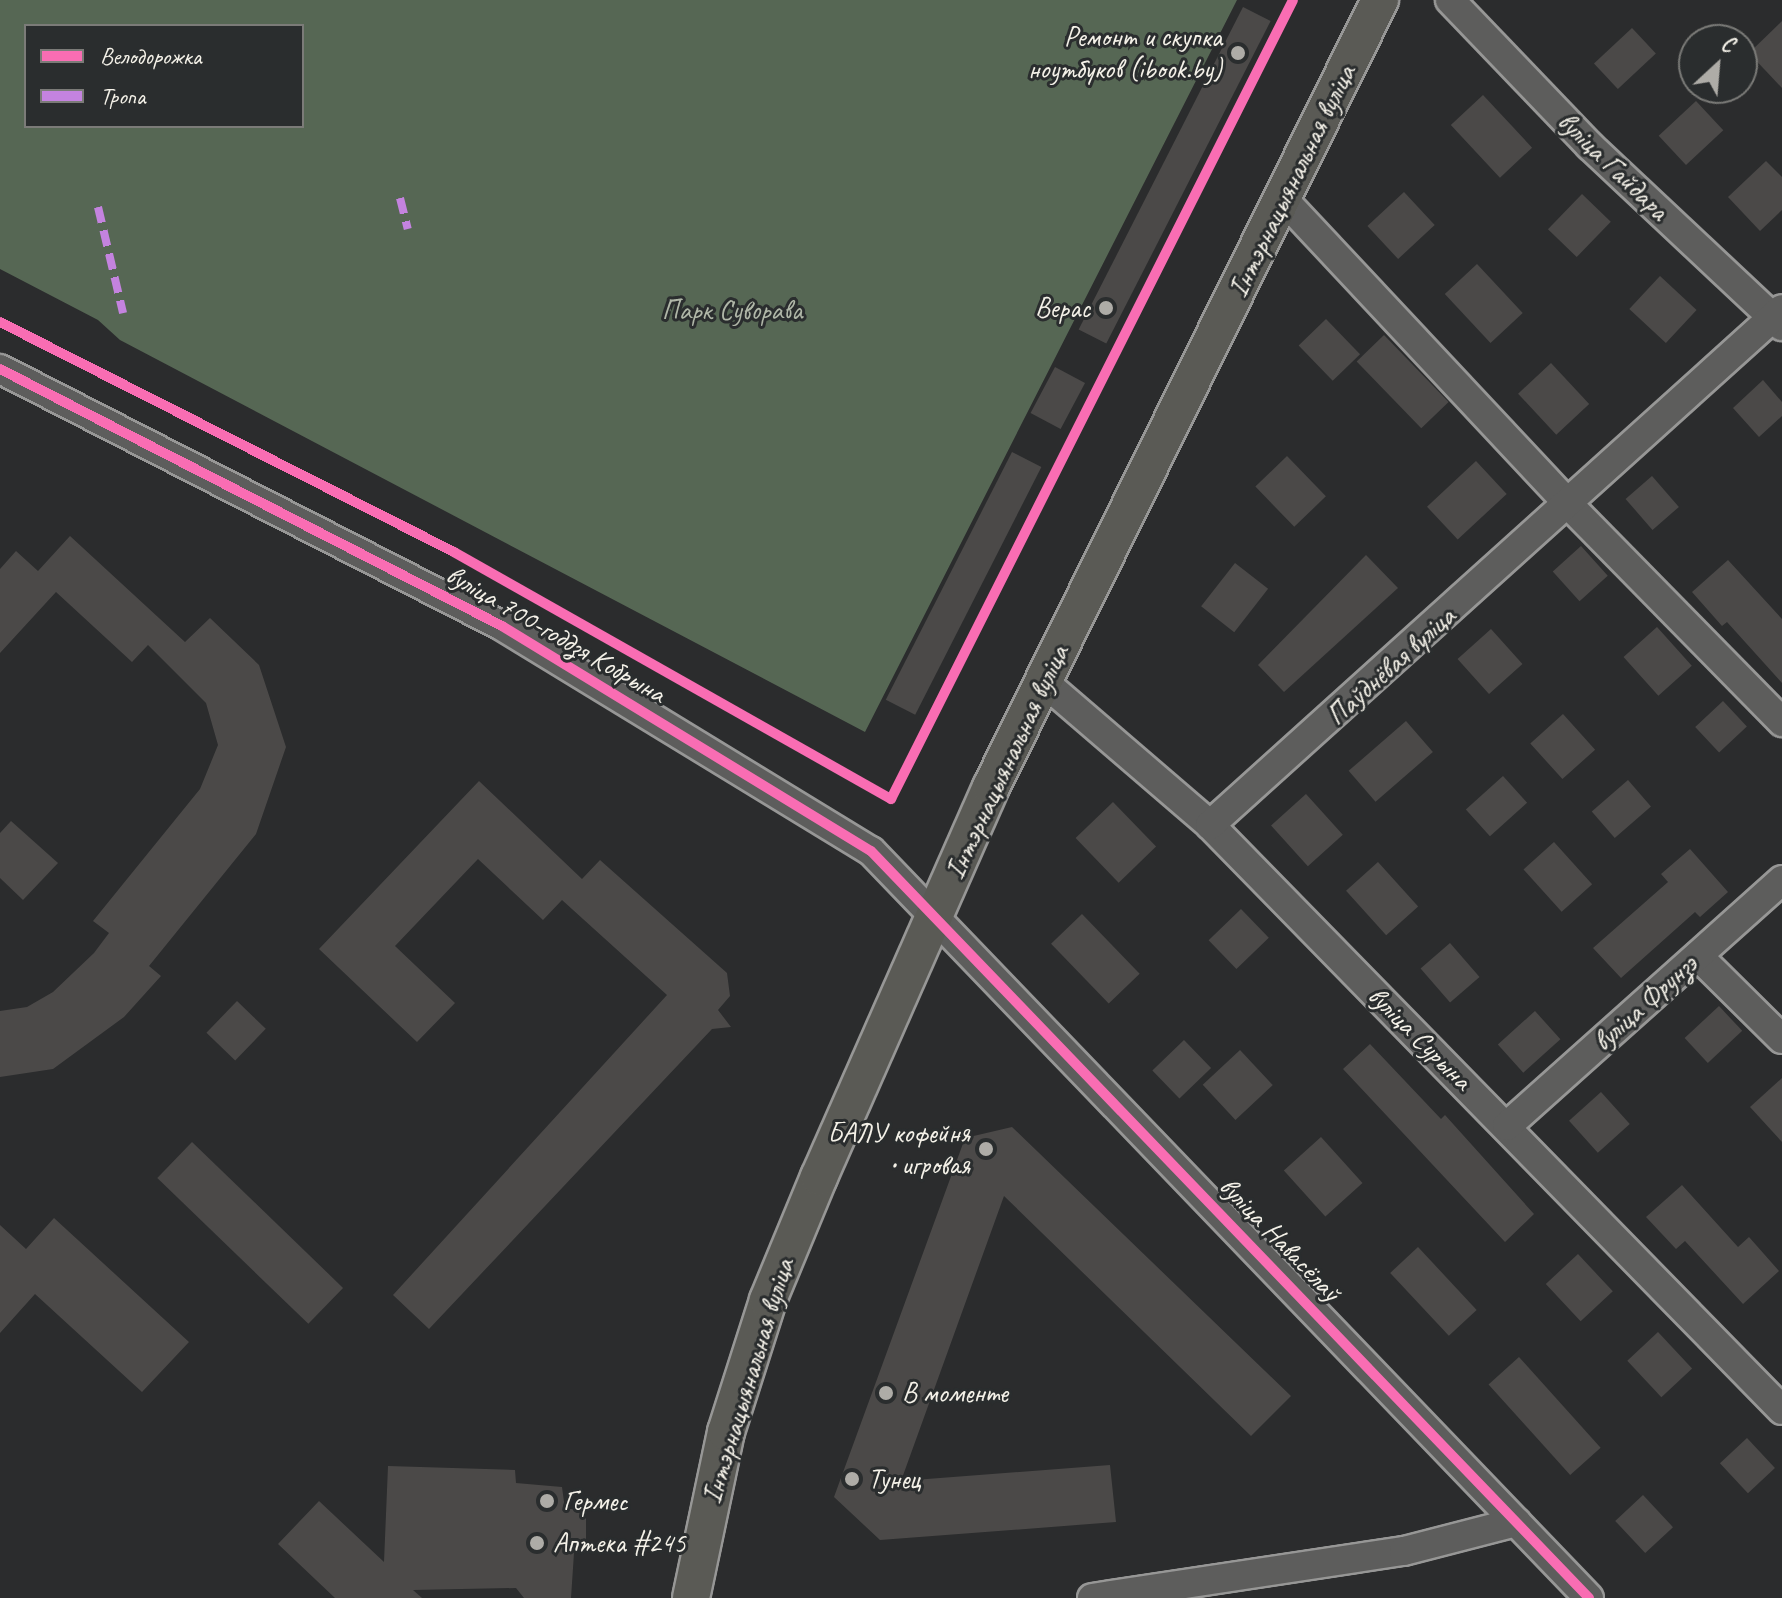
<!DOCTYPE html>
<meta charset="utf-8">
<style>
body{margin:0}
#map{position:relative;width:1782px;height:1598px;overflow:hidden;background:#2b2c2d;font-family:Caveat,sans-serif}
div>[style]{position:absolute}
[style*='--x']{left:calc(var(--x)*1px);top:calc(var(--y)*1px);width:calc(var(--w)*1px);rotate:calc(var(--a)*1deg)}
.green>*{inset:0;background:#566754}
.building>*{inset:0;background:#4b4948;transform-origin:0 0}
.roads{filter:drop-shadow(2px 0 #979796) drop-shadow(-2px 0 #979796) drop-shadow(0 2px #979796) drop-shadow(0 -2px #979796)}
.minor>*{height:28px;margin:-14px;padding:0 14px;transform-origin:14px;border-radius:14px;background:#5d5d5c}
.major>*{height:36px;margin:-18px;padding:0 18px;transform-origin:18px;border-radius:18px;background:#5a5a55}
.quiet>*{height:8px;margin-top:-4px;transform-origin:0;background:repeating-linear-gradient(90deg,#c483df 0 16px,transparent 0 24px)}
.cycleway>*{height:10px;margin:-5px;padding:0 5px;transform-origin:5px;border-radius:5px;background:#f96db3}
.dots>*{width:22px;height:22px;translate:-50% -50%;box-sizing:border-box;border:4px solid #2a2d2e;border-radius:50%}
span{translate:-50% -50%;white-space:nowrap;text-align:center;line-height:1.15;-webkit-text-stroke:6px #2a2d2e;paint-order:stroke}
.poi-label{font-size:28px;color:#f4f1e8}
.right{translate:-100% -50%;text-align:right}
.left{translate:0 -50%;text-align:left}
.street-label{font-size:28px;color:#f4f1e8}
.park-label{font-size:28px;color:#b0b7a8}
.legend{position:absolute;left:24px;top:24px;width:280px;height:104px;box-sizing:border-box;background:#2a2d2e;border:2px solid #7b7b78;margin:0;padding:10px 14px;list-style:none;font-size:24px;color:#f4f1e8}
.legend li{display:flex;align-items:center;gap:16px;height:40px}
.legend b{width:40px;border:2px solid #7b7b78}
.north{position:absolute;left:1678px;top:24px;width:80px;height:80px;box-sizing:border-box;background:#2a2d2e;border:2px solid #7b7b78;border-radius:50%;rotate:26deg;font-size:22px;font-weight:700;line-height:32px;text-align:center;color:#f4f1e8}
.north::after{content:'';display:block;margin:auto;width:28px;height:36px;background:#aeaca7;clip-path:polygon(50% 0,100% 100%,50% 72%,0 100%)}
</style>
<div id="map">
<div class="green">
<div style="clip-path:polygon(evenodd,0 0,1237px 0,865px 732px,120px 340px,98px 320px,0 269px,0 0,26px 26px,302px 26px,302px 126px,26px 126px,26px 26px)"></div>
</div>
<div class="building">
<div style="left:1243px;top:7px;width:31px;height:362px;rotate:27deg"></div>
<div style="clip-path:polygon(1782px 21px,1782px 88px,1749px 53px)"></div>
<div style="left:1632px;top:28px;width:35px;height:52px;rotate:47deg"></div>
<div style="left:1483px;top:95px;width:72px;height:44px;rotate:47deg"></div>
<div style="left:1696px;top:101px;width:40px;height:51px;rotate:47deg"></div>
<div style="clip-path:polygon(1766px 161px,1782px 177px,1782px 210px,1760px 231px,1728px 197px)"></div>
<div style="left:1404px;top:192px;width:45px;height:50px;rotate:47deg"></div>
<div style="left:1582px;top:194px;width:40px;height:49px;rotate:44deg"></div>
<div style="left:1477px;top:264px;width:67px;height:44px;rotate:47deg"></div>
<div style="left:1660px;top:276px;width:50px;height:45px;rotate:43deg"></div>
<div style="left:1326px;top:319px;width:49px;height:38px;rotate:46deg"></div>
<div style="left:1384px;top:335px;width:93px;height:38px;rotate:46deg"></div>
<div style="left:1551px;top:363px;width:56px;height:45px;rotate:47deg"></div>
<div style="left:1055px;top:367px;width:34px;height:52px;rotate:28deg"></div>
<div style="clip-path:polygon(1763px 380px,1782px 402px,1782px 416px,1759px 437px,1733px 408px)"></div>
<div style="left:1012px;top:452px;width:33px;height:278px;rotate:27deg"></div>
<div style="left:1287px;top:456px;width:56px;height:44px;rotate:46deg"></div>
<div style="left:1476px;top:461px;width:45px;height:67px;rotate:47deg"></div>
<div style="left:1652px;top:476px;width:41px;height:35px;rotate:49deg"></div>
<div style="clip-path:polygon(70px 536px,185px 642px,210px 618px,259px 665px,286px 747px,256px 834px,149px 966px,161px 976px,124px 1017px,53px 1069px,0 1077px,0 1011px,27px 1007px,53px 992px,94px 953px,109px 933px,93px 921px,200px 789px,218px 745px,206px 703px,148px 645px,132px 662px,56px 592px,0 653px,0 569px,16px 551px,38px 571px)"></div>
<div style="left:1581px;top:546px;width:40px;height:38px;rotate:48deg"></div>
<div style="clip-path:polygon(1366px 555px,1398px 588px,1284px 692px,1258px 665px)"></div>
<div style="clip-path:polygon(1728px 560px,1782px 619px,1782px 683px,1727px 622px,1722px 626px,1692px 592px)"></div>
<div style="left:1235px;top:563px;width:42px;height:55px;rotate:38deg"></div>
<div style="left:1657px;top:627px;width:52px;height:45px;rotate:48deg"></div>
<div style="left:1491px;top:629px;width:47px;height:45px;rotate:48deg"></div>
<div style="left:1723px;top:701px;width:35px;height:38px;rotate:47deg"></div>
<div style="left:1563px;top:714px;width:48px;height:44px;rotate:48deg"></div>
<div style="left:1406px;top:721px;width:41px;height:76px;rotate:49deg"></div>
<div style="left:1503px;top:776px;width:36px;height:50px;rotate:48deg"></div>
<div style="left:1628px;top:780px;width:35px;height:48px;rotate:49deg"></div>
<div style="clip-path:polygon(479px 781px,582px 879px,600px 860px,727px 973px,730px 996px,718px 1010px,731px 1027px,712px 1029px,429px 1329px,393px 1295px,667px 995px,562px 900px,543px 920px,478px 859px,395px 946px,455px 1003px,417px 1042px,319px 949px)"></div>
<div style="left:1306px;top:794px;width:55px;height:47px;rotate:48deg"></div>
<div style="left:1113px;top:802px;width:62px;height:52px;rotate:46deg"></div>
<div style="clip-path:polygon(11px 821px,58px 863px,23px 900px,0 878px,0 833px)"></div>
<div style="left:1554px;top:842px;width:57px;height:41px;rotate:48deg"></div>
<div style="clip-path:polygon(1690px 849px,1728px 892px,1700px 917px,1695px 912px,1621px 978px,1593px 948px,1668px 882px,1661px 874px)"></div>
<div style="left:1378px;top:862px;width:60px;height:43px;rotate:48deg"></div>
<div style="left:1241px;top:909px;width:40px;height:45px;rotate:46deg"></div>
<div style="left:1082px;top:914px;width:83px;height:43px;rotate:46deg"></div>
<div style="left:1450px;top:943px;width:45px;height:39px;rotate:49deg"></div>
<div style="left:237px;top:1001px;width:40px;height:44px;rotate:44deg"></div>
<div style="left:1719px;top:1006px;width:34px;height:47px;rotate:47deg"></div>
<div style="left:1535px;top:1011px;width:38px;height:50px;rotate:48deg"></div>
<div style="left:1184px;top:1040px;width:39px;height:44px;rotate:46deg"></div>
<div style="clip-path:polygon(1370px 1044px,1441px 1119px,1445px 1115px,1534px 1214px,1505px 1242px,1343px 1069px)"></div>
<div style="left:1240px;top:1050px;width:48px;height:51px;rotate:47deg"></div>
<div style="clip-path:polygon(1782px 1078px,1782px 1142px,1750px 1107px)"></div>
<div style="left:1601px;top:1092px;width:43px;height:43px;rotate:48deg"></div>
<div style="clip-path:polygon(1012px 1127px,1291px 1396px,1251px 1436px,1004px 1196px,901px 1481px,1110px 1465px,1116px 1522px,880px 1540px,834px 1497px,965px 1138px)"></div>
<div style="left:1321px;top:1137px;width:62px;height:50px;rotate:48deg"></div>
<div style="left:192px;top:1142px;width:210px;height:50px;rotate:44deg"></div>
<div style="clip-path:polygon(1682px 1185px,1738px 1247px,1749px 1237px,1779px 1271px,1743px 1304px,1685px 1241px,1676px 1249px,1646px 1217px)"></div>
<div style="clip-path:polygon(54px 1218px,189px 1342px,142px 1392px,35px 1294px,0 1333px,0 1225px,26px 1249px)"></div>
<div style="left:1418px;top:1247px;width:86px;height:38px;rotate:47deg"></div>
<div style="left:1578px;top:1254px;width:51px;height:44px;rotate:47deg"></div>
<div style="left:1658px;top:1332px;width:50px;height:42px;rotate:47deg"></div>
<div style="left:1519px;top:1357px;width:122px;height:41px;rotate:48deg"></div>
<div style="left:1747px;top:1438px;width:41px;height:37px;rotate:47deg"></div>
<div style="clip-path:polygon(388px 1466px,515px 1470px,516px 1483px,562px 1487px,565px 1509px,586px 1509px,586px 1553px,574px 1553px,571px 1598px,524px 1598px,516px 1588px,413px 1590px,422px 1598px,335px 1598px,278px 1544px,319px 1501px,384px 1562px)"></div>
<div style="left:1643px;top:1495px;width:44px;height:38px;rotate:47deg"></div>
</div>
<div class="roads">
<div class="minor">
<div style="--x:1450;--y:0;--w:202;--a:46.2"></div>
<div style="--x:1590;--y:146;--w:263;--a:43.2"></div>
<div style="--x:1284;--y:200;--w:419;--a:46.9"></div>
<div style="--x:1570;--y:506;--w:303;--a:45.5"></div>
<div style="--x:0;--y:369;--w:564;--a:27.11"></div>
<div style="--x:502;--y:626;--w:432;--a:31.4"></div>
<div style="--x:871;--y:851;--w:1036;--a:46.13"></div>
<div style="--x:1044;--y:682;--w:219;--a:40.7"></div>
<div style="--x:1210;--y:825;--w:818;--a:45.64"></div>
<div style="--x:1210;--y:825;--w:770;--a:-42.05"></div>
<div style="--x:1698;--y:956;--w:118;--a:44.7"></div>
<div style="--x:1507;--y:1126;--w:369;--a:-41.8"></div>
<div style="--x:1092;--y:1598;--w:316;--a:-8.6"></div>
<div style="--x:1404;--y:1551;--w:116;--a:-14.5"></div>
</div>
<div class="major">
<div style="--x:691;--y:1598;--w:170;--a:-78.1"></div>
<div style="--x:726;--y:1432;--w:139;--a:-72.3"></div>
<div style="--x:768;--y:1300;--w:133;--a:-67.5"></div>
<div style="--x:819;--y:1177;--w:426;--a:-66.2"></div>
<div style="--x:991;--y:787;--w:878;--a:-63.7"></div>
</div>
</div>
<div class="quiet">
<div style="--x:400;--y:198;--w:32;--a:76"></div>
<div style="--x:98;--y:207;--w:109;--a:76.7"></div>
</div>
<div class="cycleway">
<div style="--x:0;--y:322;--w:509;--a:26.87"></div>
<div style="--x:454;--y:552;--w:502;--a:29.48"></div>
<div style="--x:891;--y:799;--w:894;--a:-63.29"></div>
<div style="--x:0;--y:369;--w:564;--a:27.11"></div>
<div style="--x:502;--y:626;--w:432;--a:31.4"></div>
<div style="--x:871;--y:851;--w:1036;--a:46.13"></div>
</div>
<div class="dots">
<div style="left:1238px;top:53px;background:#aeaca7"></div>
<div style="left:1106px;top:308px;background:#aeaca7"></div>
<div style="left:986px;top:1149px;background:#aeaca7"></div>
<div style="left:886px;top:1393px;background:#aeaca7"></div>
<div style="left:852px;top:1479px;background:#aeaca7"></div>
<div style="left:547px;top:1501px;background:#aeaca7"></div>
<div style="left:537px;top:1543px;background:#aeaca7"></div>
</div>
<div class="poi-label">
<span class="right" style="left:1222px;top:53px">Ремонт и скупка<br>ноутбуков (ibook.by)</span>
<span class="right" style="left:1090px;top:308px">Верас</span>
<span class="right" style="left:970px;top:1149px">БАЛУ кофейня<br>• игровая</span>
<span class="left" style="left:902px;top:1393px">В моменте</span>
<span class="left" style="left:868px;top:1479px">Тунец</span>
<span class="left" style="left:563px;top:1501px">Гермес</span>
<span class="left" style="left:553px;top:1543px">Аптека #245</span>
</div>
<div class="street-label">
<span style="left:1613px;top:166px;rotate:44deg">вуліца Гайдара</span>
<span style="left:1292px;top:181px;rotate:-64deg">Інтэрнацыянальная вуліца</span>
<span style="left:556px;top:634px;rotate:30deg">вуліца 700-годдзя Кобрына</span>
<span style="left:1391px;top:666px;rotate:-42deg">Паўднёвая вуліца</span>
<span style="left:1007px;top:762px;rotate:-65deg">Інтэрнацыянальная вуліца</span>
<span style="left:1645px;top:1003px;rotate:-42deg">вуліца Фрунзэ</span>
<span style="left:1420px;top:1038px;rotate:45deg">вуліца Сурына</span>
<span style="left:1280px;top:1239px;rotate:46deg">вуліца Навасёлаў</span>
<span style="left:748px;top:1381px;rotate:-73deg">Інтэрнацыянальная вуліца</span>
</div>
<div class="park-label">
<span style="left:732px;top:310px">Парк Суворава</span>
</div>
<ul class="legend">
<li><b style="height:10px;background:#f96db3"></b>Велодорожка</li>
<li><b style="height:10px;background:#c483df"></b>Тропа</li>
</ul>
<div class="north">С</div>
</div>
